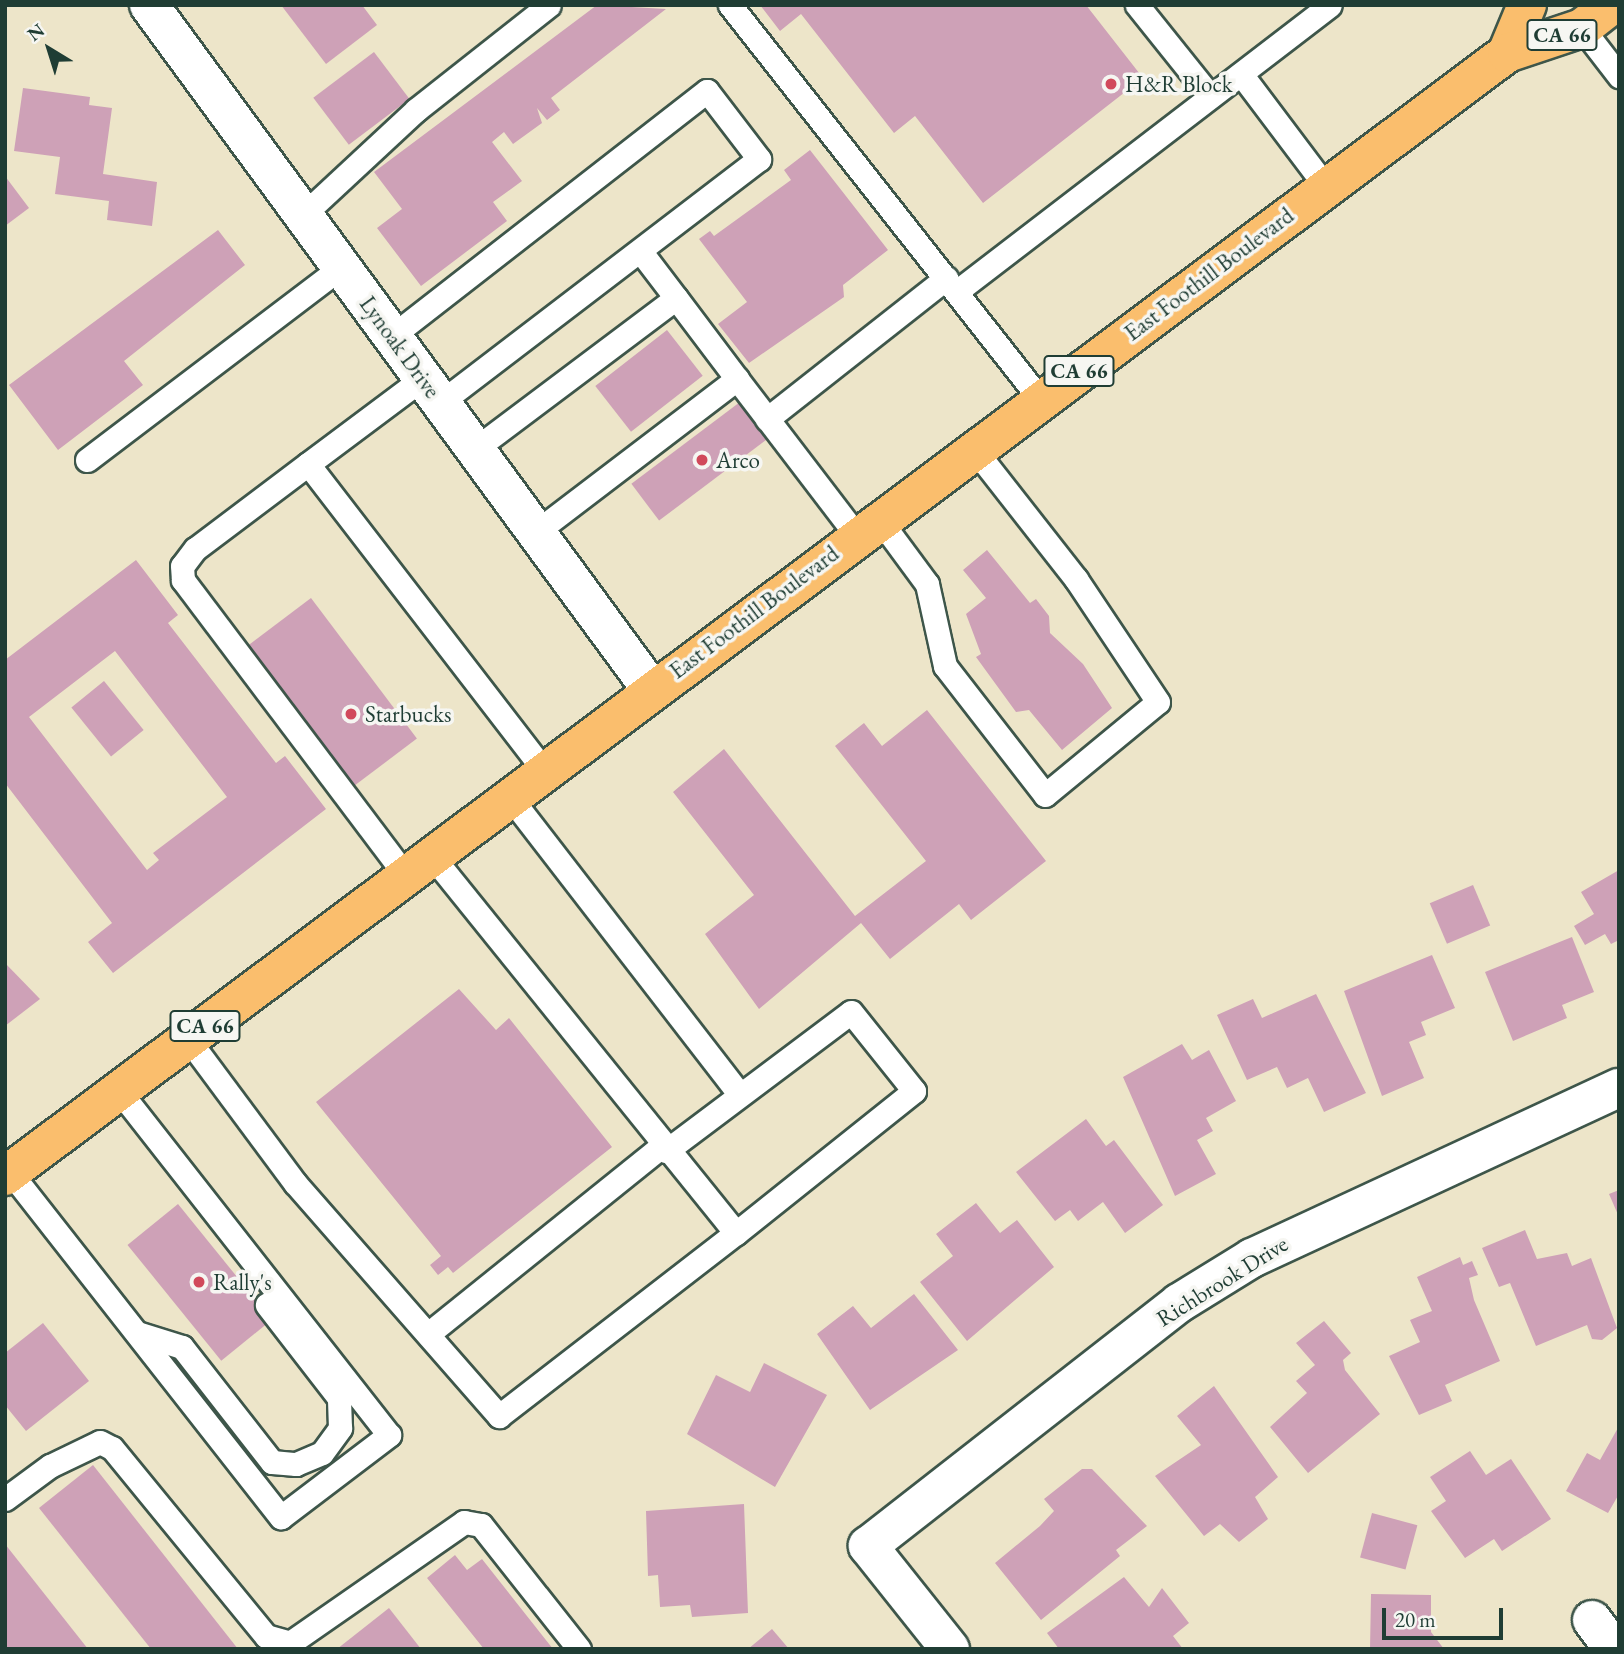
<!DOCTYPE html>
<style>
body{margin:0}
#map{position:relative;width:1624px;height:1654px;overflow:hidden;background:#ede5c9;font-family:"EB Garamond",serif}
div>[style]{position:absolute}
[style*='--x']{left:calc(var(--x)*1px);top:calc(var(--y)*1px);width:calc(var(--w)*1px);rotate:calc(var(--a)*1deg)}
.building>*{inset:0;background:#cea1b7;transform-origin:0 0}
.roads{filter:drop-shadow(2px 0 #3e564a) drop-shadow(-2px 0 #3e564a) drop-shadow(0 2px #3e564a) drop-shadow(0 -2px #3e564a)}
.lane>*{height:23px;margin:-11.5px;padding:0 11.5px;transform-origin:11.5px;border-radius:11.5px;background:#fff}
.street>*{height:38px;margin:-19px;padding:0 19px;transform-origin:19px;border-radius:19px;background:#fff}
.primary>*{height:38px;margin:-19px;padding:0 19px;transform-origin:19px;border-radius:19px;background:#fabe6d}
.dots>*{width:19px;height:19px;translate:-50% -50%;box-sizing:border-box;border:4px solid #f6f6f2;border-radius:50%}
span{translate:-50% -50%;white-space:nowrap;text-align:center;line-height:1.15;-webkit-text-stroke:7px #f6f6f2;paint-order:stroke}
.shield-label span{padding:2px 5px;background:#f6f6f2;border:2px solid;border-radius:5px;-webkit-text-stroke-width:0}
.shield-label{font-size:21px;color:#1f3d34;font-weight:700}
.poi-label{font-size:23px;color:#1f3d34}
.left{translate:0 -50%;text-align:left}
.street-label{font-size:23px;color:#1f3d34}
.frame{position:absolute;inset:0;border:7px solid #1f3d34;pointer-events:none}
.north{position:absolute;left:14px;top:14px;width:70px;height:70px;-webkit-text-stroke:5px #f6f6f2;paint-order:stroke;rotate:322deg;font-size:19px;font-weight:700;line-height:28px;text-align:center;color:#1f3d34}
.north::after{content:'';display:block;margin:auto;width:24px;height:32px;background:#1f3d34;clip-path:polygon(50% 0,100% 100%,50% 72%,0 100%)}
.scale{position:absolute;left:1382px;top:1608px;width:121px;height:32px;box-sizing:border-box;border:4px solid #1f3d34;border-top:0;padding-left:9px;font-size:21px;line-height:24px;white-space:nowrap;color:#1f3d34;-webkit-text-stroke:5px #f6f6f2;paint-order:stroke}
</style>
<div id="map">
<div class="building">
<div style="clip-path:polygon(281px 5px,362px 5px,377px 25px,326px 64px)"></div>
<div style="clip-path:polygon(597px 5px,666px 9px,551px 98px,560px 110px,547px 120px,537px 108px,542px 123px,513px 144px,504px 132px,492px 142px,522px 181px,493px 202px,507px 221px,421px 286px,377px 228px,402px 209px,374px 172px)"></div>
<div style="clip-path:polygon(760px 5px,1086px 5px,1143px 78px,983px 203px,915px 116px,894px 133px,801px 14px,780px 31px)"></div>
<div style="left:374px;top:52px;width:59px;height:76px;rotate:53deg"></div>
<div style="clip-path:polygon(23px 88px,90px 97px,89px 105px,112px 108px,103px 174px,157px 182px,152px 226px,107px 220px,109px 201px,55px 194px,60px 157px,14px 151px)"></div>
<div style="clip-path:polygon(810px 150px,888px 250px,843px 285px,844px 297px,749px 363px,718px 324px,747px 302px,699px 239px,710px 231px,714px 236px,791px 180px,784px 170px)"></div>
<div style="clip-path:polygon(5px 176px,29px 208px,5px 226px)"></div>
<div style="clip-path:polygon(218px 230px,245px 265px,124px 361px,143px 385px,58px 450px,9px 385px)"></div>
<div style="left:667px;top:330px;width:58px;height:91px;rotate:52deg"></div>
<div style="left:744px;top:399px;width:46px;height:141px;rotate:53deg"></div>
<div style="clip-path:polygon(987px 550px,1030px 603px,1036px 599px,1049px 616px,1050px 633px,1083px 664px,1112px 708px,1062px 750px,1029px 710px,1016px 712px,976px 657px,981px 654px,966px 614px,986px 598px,963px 570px)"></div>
<div style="clip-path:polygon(evenodd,136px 560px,178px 615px,168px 623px,276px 763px,285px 756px,326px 809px,113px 973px,88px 942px,112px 923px,5px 783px,5px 660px,136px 560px,115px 651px,227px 797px,153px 853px,159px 860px,147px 870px,29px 717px,115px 651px)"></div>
<div style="left:311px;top:598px;width:176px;height:78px;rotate:53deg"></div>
<div style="left:104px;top:681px;width:63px;height:42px;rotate:51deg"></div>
<div style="clip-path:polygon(927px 710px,1046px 861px,971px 920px,959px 904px,890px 959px,861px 923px,759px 1009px,705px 934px,754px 895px,673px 792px,724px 749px,855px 916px,926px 861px,835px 746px,864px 723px,882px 746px)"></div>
<div style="clip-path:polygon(1619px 870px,1619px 940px,1611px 944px,1605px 934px,1585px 945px,1574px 926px,1594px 914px,1581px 892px)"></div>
<div style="left:1473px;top:885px;width:44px;height:47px;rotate:67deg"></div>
<div style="clip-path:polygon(1572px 937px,1594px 992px,1562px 1005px,1567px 1018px,1513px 1041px,1485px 972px)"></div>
<div style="clip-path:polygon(1432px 955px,1455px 1008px,1421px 1022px,1426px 1035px,1409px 1042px,1424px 1078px,1382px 1096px,1344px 991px)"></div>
<div style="clip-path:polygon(5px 963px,40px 999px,5px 1026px)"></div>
<div style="clip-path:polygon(459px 989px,496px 1030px,509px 1018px,612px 1147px,453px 1273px,448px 1267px,438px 1275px,430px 1265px,441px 1256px,316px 1102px)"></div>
<div style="clip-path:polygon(1316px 994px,1366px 1093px,1324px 1112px,1308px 1078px,1287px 1088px,1277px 1067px,1247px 1080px,1217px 1015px,1253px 999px,1262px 1018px)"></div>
<div style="clip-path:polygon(1182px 1044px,1192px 1060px,1209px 1050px,1236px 1101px,1206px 1118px,1213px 1131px,1197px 1140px,1216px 1174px,1175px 1196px,1123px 1077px)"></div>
<div style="clip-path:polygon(1086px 1119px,1106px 1146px,1114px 1140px,1163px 1205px,1125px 1233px,1103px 1202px,1078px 1221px,1070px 1210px,1055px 1221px,1016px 1172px)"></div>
<div style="clip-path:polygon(1619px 1190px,1619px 1217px,1609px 1194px)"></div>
<div style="clip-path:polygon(976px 1203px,1000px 1233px,1017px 1220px,1054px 1267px,967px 1341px,920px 1282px,953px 1256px,936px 1234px)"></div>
<div style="left:178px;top:1204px;width:149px;height:65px;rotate:51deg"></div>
<div style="clip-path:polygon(1525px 1230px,1537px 1259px,1567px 1253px,1572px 1266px,1591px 1258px,1617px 1328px,1602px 1340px,1592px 1339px,1587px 1325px,1536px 1346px,1510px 1283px,1499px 1287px,1482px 1248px)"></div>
<div style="clip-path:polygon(1460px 1257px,1463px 1265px,1472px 1261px,1478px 1275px,1469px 1278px,1474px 1300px,1500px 1361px,1445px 1385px,1452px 1401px,1419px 1415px,1389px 1356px,1420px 1342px,1410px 1320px,1432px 1311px,1417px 1277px)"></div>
<div style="clip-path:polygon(914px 1294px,958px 1350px,870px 1410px,817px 1334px,853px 1306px,871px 1328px)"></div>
<div style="clip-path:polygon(1324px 1321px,1351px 1353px,1343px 1360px,1345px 1370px,1380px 1414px,1308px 1473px,1270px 1427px,1307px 1393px,1296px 1381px,1315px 1365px,1296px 1343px)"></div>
<div style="clip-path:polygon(43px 1323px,89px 1381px,26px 1431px,5px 1405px,5px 1353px)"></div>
<div style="clip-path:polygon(764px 1363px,827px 1395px,775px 1487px,687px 1434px,716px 1375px,750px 1392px)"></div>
<div style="clip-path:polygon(1214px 1386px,1278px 1477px,1255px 1497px,1268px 1519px,1239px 1542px,1220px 1524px,1204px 1536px,1155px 1476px,1201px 1445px,1177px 1416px)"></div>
<div style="clip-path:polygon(1619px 1426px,1619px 1494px,1608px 1513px,1566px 1491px,1587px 1453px,1600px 1460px)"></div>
<div style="clip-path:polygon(1470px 1451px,1486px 1475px,1511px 1459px,1551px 1519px,1502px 1551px,1494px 1539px,1465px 1558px,1431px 1511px,1446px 1501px,1430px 1477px)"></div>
<div style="clip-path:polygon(93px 1465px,238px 1649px,151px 1649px,39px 1508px)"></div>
<div style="clip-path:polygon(1082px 1469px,1092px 1469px,1147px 1526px,1116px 1550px,1120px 1556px,1041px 1620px,995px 1563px,1040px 1526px,1054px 1511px,1044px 1499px)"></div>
<div style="clip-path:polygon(744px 1504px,748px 1613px,692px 1617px,690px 1605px,660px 1607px,658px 1575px,648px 1576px,646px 1511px)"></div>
<div style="left:1372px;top:1513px;width:47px;height:46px;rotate:15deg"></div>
<div style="clip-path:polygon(5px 1544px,88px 1649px,5px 1649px)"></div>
<div style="clip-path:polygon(455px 1555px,467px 1570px,482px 1559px,553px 1649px,484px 1649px,427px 1578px)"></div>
<div style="clip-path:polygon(1124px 1577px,1149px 1607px,1162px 1588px,1189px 1623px,1173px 1636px,1183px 1649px,1059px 1649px,1047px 1633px)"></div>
<div style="clip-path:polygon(1371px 1594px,1431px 1595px,1431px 1632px,1444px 1649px,1370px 1649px)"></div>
<div style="clip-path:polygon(389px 1608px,421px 1649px,337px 1649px)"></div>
<div style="clip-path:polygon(772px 1629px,789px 1649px,748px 1649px)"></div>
</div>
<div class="roads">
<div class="lane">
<div style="--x:730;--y:5;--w:501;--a:51.8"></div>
<div style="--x:1137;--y:5;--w:117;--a:51.3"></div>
<div style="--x:1582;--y:28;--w:61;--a:52.4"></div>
<div style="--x:1241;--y:74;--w:141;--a:53"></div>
<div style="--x:303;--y:215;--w:154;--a:-42.9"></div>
<div style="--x:416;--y:110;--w:169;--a:-38.3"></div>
<div style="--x:641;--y:252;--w:58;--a:52.7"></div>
<div style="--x:956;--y:292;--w:471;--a:-37.5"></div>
<div style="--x:392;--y:336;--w:399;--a:-37.9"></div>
<div style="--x:707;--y:91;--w:86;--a:52.6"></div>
<div style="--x:759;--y:159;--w:400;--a:142.6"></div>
<div style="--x:423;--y:378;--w:144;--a:143.2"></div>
<div style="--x:308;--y:464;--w:386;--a:52.4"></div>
<div style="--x:767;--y:419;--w:228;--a:-38.2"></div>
<div style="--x:475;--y:449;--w:251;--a:-36.9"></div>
<div style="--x:676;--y:298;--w:101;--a:53"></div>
<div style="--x:87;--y:460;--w:319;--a:-37.2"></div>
<div style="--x:308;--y:464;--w:141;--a:143"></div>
<div style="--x:195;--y:549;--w:21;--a:127"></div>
<div style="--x:182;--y:566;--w:14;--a:86"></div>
<div style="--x:183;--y:580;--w:369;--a:53"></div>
<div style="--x:879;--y:519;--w:81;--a:53.6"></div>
<div style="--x:927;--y:584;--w:84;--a:77.6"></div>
<div style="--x:945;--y:666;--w:163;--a:52.2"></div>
<div style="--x:1045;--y:795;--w:146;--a:-39.5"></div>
<div style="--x:1158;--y:702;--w:148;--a:-123.7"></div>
<div style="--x:1076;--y:579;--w:165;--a:-128.1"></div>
<div style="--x:536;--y:532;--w:253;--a:-37.3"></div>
<div style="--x:737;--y:379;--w:198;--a:52.6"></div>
<div style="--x:509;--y:796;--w:376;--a:52.3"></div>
<div style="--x:188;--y:1039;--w:179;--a:53.4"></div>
<div style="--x:295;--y:1183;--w:310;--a:48.8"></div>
<div style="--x:499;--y:1416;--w:299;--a:-37.7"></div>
<div style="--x:736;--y:1233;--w:486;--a:-128.9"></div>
<div style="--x:666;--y:1151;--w:231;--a:-36.9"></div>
<div style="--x:851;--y:1012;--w:101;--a:51.4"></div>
<div style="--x:914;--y:1091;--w:228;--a:141.4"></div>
<div style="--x:10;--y:1172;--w:439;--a:51.9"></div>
<div style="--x:281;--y:1517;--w:136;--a:-37.2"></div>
<div style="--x:389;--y:1435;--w:437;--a:-128.1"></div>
<div style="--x:137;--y:1333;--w:47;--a:17.3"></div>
<div style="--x:182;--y:1347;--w:146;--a:52"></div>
<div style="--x:272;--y:1462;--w:24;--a:5"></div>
<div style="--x:296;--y:1464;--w:28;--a:-23"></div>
<div style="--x:322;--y:1453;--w:31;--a:-54"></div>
<div style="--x:340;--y:1428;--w:30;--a:-92"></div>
<div style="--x:339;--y:1398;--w:118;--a:-127.7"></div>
<div style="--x:428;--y:1334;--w:300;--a:-38.8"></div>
<div style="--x:5;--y:1499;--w:56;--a:-36.3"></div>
<div style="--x:50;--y:1466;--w:55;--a:-25.6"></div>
<div style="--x:100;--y:1442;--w:13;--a:27"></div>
<div style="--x:112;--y:1448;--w:243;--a:50.7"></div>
<div style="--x:266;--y:1636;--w:25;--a:16"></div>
<div style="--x:290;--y:1643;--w:212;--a:-34.8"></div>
<div style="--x:464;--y:1522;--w:17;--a:10"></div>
<div style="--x:481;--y:1525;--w:158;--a:51.7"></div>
</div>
<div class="street">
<div style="--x:149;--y:5;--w:848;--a:53.72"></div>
<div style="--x:1592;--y:1620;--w:36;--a:53"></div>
<div style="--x:950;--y:1649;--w:132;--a:-128.5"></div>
<div style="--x:868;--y:1546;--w:395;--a:-38"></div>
<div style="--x:1179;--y:1303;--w:86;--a:-31.7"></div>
<div style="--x:1252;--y:1258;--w:404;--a:-24.9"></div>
</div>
<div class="primary">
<div style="--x:1507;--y:53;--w:52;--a:-67.4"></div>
<div style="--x:5;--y:1176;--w:1875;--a:-36.78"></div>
<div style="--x:1507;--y:53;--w:79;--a:-18.4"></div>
<div style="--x:1582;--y:28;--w:37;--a:-38"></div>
</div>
</div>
<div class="dots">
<div style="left:1111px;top:84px;background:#d1495b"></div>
<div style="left:702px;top:460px;background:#d1495b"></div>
<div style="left:351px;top:714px;background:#d1495b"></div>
<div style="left:199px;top:1282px;background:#d1495b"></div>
</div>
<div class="shield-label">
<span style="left:1562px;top:35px">CA 66</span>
<span style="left:1079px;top:371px">CA 66</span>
<span style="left:205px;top:1026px">CA 66</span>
</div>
<div class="poi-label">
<span class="left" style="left:1125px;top:84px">H&amp;R Block</span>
<span class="left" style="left:716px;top:460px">Arco</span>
<span class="left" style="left:365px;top:714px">Starbucks</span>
<span class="left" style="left:213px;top:1282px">Rally's</span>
</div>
<div class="street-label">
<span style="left:1209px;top:274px;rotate:-37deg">East Foothill Boulevard</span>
<span style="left:400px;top:347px;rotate:54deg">Lynoak Drive</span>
<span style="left:754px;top:612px;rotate:-37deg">East Foothill Boulevard</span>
<span style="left:1222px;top:1281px;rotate:-32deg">Richbrook Drive</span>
</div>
<div class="frame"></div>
<div class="north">N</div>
<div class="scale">20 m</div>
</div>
